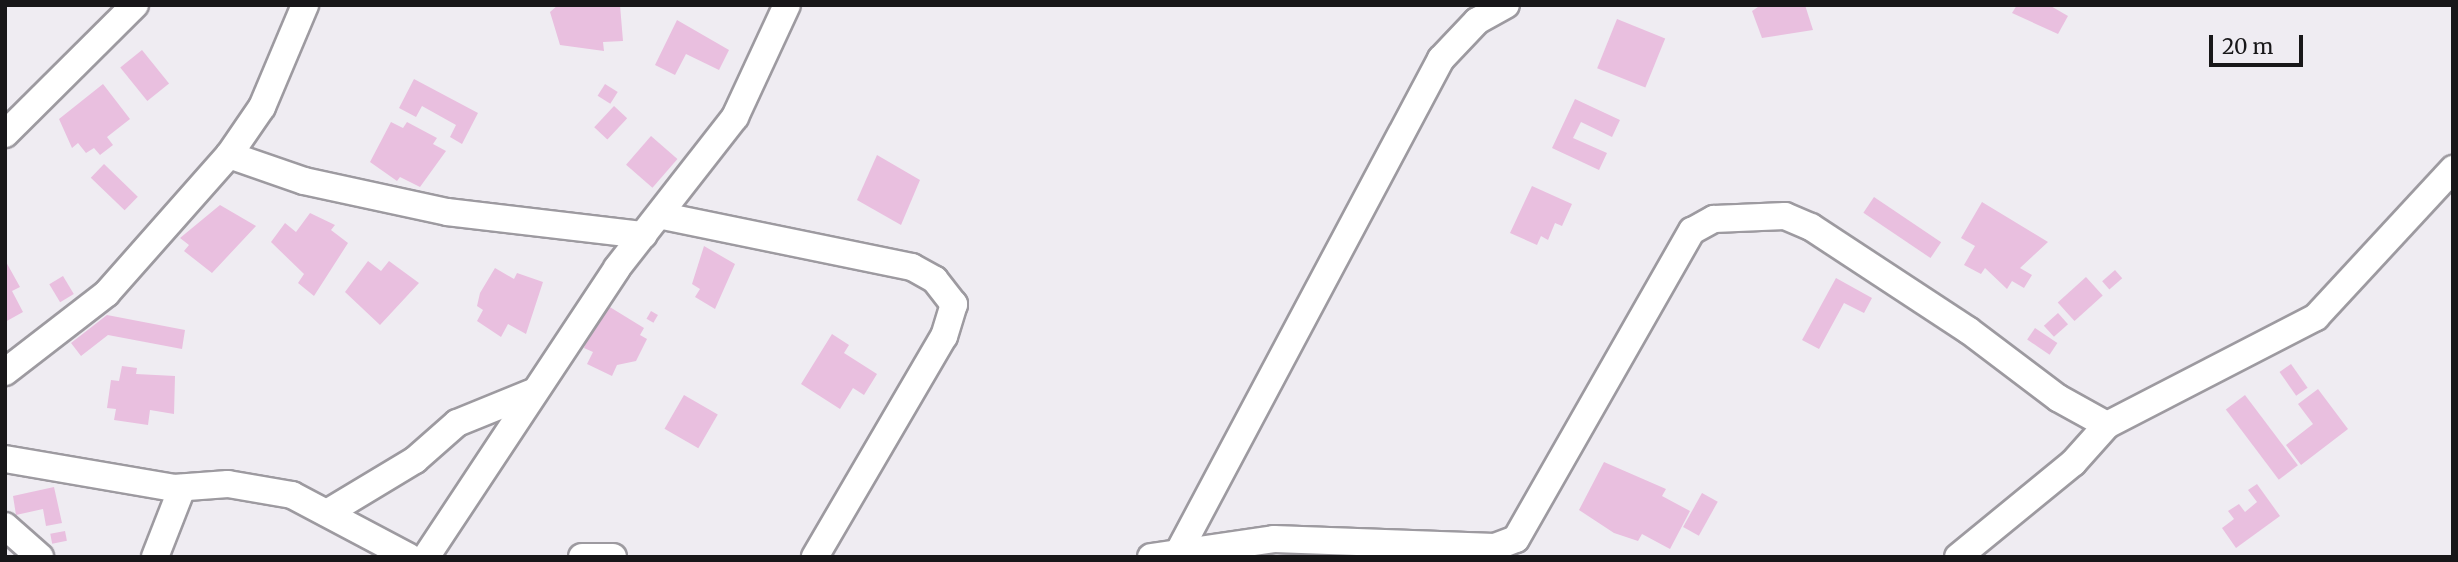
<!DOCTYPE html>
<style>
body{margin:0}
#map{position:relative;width:2458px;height:562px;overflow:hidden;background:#efecf2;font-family:Merriweather,serif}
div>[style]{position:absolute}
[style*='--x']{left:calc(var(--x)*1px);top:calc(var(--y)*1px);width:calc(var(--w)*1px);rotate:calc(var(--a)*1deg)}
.building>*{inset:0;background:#e9bfdf;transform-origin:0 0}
.roads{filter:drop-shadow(2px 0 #9d9aa0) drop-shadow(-2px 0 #9d9aa0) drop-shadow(0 2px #9d9aa0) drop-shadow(0 -2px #9d9aa0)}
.minor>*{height:26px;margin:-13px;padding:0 13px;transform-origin:13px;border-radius:13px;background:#fff}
span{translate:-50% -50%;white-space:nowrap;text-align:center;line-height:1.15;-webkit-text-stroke:7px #efecf2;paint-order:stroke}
.frame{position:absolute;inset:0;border:7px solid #181719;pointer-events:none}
.scale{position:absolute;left:2209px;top:35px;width:94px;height:32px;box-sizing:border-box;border:4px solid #181719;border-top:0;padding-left:9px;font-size:21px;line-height:24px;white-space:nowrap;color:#181719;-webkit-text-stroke:5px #efecf2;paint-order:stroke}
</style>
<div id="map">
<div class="building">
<div style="clip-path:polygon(558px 5px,620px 5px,623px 41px,603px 42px,604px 51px,560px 45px,550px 12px)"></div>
<div style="clip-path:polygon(1761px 5px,1805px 5px,1813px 30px,1762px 38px,1752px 11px)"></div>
<div style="clip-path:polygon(2017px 5px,2049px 5px,2068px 16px,2058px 34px,2012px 13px)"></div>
<div style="left:1617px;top:19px;width:52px;height:53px;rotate:22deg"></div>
<div style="clip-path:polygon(677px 20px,729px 50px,719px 70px,686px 54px,675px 75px,655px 65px)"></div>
<div style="left:142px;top:50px;width:43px;height:28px;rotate:51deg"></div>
<div style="clip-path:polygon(414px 79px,478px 113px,462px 144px,450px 137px,456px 125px,422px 106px,416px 117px,399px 108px)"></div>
<div style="clip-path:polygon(103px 84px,130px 119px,107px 137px,113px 145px,100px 155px,94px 148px,86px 153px,78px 143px,72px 148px,59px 119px)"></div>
<div style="left:605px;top:84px;width:15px;height:14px;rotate:32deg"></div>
<div style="clip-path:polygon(1575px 99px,1620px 120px,1612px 137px,1581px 122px,1573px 138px,1607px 153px,1599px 170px,1552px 148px)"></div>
<div style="left:614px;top:106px;width:18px;height:29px;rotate:43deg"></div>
<div style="clip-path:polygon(391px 122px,403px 128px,407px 122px,437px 138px,433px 144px,446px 151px,420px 187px,400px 177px,397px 181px,370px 162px)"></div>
<div style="left:651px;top:136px;width:35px;height:38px;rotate:41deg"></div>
<div style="clip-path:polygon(877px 155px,920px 180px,901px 225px,857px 200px)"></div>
<div style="left:104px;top:164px;width:47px;height:19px;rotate:44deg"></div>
<div style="clip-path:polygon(1532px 186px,1572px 204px,1562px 226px,1555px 223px,1548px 240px,1541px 236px,1537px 245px,1510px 233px)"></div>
<div style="left:1874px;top:197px;width:81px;height:19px;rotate:34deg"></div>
<div style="clip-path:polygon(1982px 202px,2048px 242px,2020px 268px,2032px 275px,2024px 288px,2012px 281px,2007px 289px,1985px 268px,1981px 274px,1964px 265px,1975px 246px,1961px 238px)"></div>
<div style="clip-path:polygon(220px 205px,256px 226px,212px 273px,184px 251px,189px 245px,180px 238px)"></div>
<div style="clip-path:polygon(310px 213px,335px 225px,331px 230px,348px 243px,314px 296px,298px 283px,304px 274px,271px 242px,285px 223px,296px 232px)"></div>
<div style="clip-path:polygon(704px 246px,735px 264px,715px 309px,695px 297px,700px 289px,692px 284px)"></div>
<div style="clip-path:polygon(5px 260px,20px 287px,12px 291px,23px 312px,5px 322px)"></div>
<div style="clip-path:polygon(368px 261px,381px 271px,389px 261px,419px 283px,380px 325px,345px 292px)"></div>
<div style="clip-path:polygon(495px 268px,514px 279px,517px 273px,543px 282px,526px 334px,508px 324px,501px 337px,477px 321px,483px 310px,477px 306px,480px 293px)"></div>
<div style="left:2115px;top:270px;width:11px;height:17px;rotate:49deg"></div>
<div style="left:63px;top:276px;width:21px;height:16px;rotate:59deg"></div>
<div style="left:2086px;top:277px;width:25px;height:38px;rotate:48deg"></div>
<div style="clip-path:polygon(1836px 278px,1872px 298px,1864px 313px,1844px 303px,1819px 349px,1802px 340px)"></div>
<div style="clip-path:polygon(600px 301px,644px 328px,640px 335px,647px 339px,636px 361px,617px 365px,612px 376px,587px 364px,593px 352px,584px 348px)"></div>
<div style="left:651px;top:311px;width:8px;height:9px;rotate:30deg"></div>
<div style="left:2058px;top:313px;width:15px;height:19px;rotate:48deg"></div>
<div style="clip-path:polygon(107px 315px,185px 330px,182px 349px,108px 335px,81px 356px,71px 343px)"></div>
<div style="left:2035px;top:328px;width:27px;height:14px;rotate:34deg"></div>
<div style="clip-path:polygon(832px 334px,849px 345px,844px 353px,877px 374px,864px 395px,853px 388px,840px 409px,801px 384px)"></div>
<div style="left:2291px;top:364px;width:29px;height:14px;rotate:55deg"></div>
<div style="clip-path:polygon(122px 366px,137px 368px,136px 374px,175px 376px,174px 414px,150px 410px,148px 425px,114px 420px,116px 409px,107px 408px,111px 380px,119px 381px)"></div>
<div style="clip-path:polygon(2318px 389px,2348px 429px,2301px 465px,2286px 445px,2313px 424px,2298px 404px)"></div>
<div style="left:684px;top:395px;width:39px;height:39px;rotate:30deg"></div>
<div style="left:2245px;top:395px;width:88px;height:24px;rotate:53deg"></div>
<div style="clip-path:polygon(1604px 462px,1666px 489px,1662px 496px,1690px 511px,1670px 549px,1642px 534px,1638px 541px,1614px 533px,1579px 510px)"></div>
<div style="clip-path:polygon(2257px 484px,2280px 516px,2236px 548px,2222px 528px,2234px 519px,2228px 511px,2239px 504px,2245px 512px,2257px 502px,2248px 490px)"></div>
<div style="clip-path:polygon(54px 487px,62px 523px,46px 526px,43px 509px,16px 515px,13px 496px)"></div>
<div style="left:1702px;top:493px;width:18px;height:39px;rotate:29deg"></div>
<div style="left:65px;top:531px;width:10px;height:15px;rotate:79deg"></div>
</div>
<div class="roads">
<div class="minor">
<div style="--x:5;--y:134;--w:183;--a:-44.8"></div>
<div style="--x:229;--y:155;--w:79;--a:19.1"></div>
<div style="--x:304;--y:181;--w:146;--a:12.2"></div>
<div style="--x:447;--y:212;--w:198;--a:6.7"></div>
<div style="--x:663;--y:216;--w:254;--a:11.6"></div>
<div style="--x:912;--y:267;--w:26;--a:29"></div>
<div style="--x:935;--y:280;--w:31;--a:52"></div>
<div style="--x:954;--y:304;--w:34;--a:107"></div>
<div style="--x:944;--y:336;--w:256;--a:120.3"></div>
<div style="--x:5;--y:372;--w:128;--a:-37.7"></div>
<div style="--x:106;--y:294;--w:186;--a:-48.5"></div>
<div style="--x:229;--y:155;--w:58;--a:-55.5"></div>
<div style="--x:262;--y:107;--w:111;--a:-67.1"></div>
<div style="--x:5;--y:459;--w:171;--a:9.7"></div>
<div style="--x:174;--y:488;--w:54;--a:-4.2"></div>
<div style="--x:228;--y:484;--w:65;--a:9.8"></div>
<div style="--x:292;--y:495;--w:132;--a:27.9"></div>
<div style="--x:327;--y:513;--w:103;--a:-31.1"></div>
<div style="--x:415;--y:460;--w:56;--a:-41.4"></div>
<div style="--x:457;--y:423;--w:80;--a:-22.1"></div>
<div style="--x:5;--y:526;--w:47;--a:41.5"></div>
<div style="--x:1178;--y:553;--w:560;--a:-61.97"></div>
<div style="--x:1441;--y:59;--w:52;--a:-46.5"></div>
<div style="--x:1477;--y:21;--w:33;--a:-29"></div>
<div style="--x:155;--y:557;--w:74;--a:-68.6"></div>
<div style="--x:426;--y:557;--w:346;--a:-56.5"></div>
<div style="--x:617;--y:268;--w:192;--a:-52"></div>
<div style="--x:735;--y:117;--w:123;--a:-65.1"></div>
<div style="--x:582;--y:557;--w:31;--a:0"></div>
<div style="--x:1151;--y:557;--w:124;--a:-8.3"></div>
<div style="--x:1274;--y:539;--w:221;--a:2.1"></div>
<div style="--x:1495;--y:547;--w:22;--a:-21"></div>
<div style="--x:1516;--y:539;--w:355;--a:-60.3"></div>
<div style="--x:1692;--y:231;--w:25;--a:-29"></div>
<div style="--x:1714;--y:219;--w:71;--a:-2.4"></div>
<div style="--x:1785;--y:216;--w:28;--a:23"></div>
<div style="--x:1811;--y:227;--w:188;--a:33.3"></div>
<div style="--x:1968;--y:330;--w:113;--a:37.1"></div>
<div style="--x:2058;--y:398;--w:56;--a:28.9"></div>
<div style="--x:1958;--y:557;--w:149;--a:-39.3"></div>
<div style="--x:2073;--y:463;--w:51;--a:-48.2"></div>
<div style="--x:2107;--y:425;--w:235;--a:-27.3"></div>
<div style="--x:2316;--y:317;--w:202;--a:-47.2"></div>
</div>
</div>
<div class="frame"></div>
<div class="scale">20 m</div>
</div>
